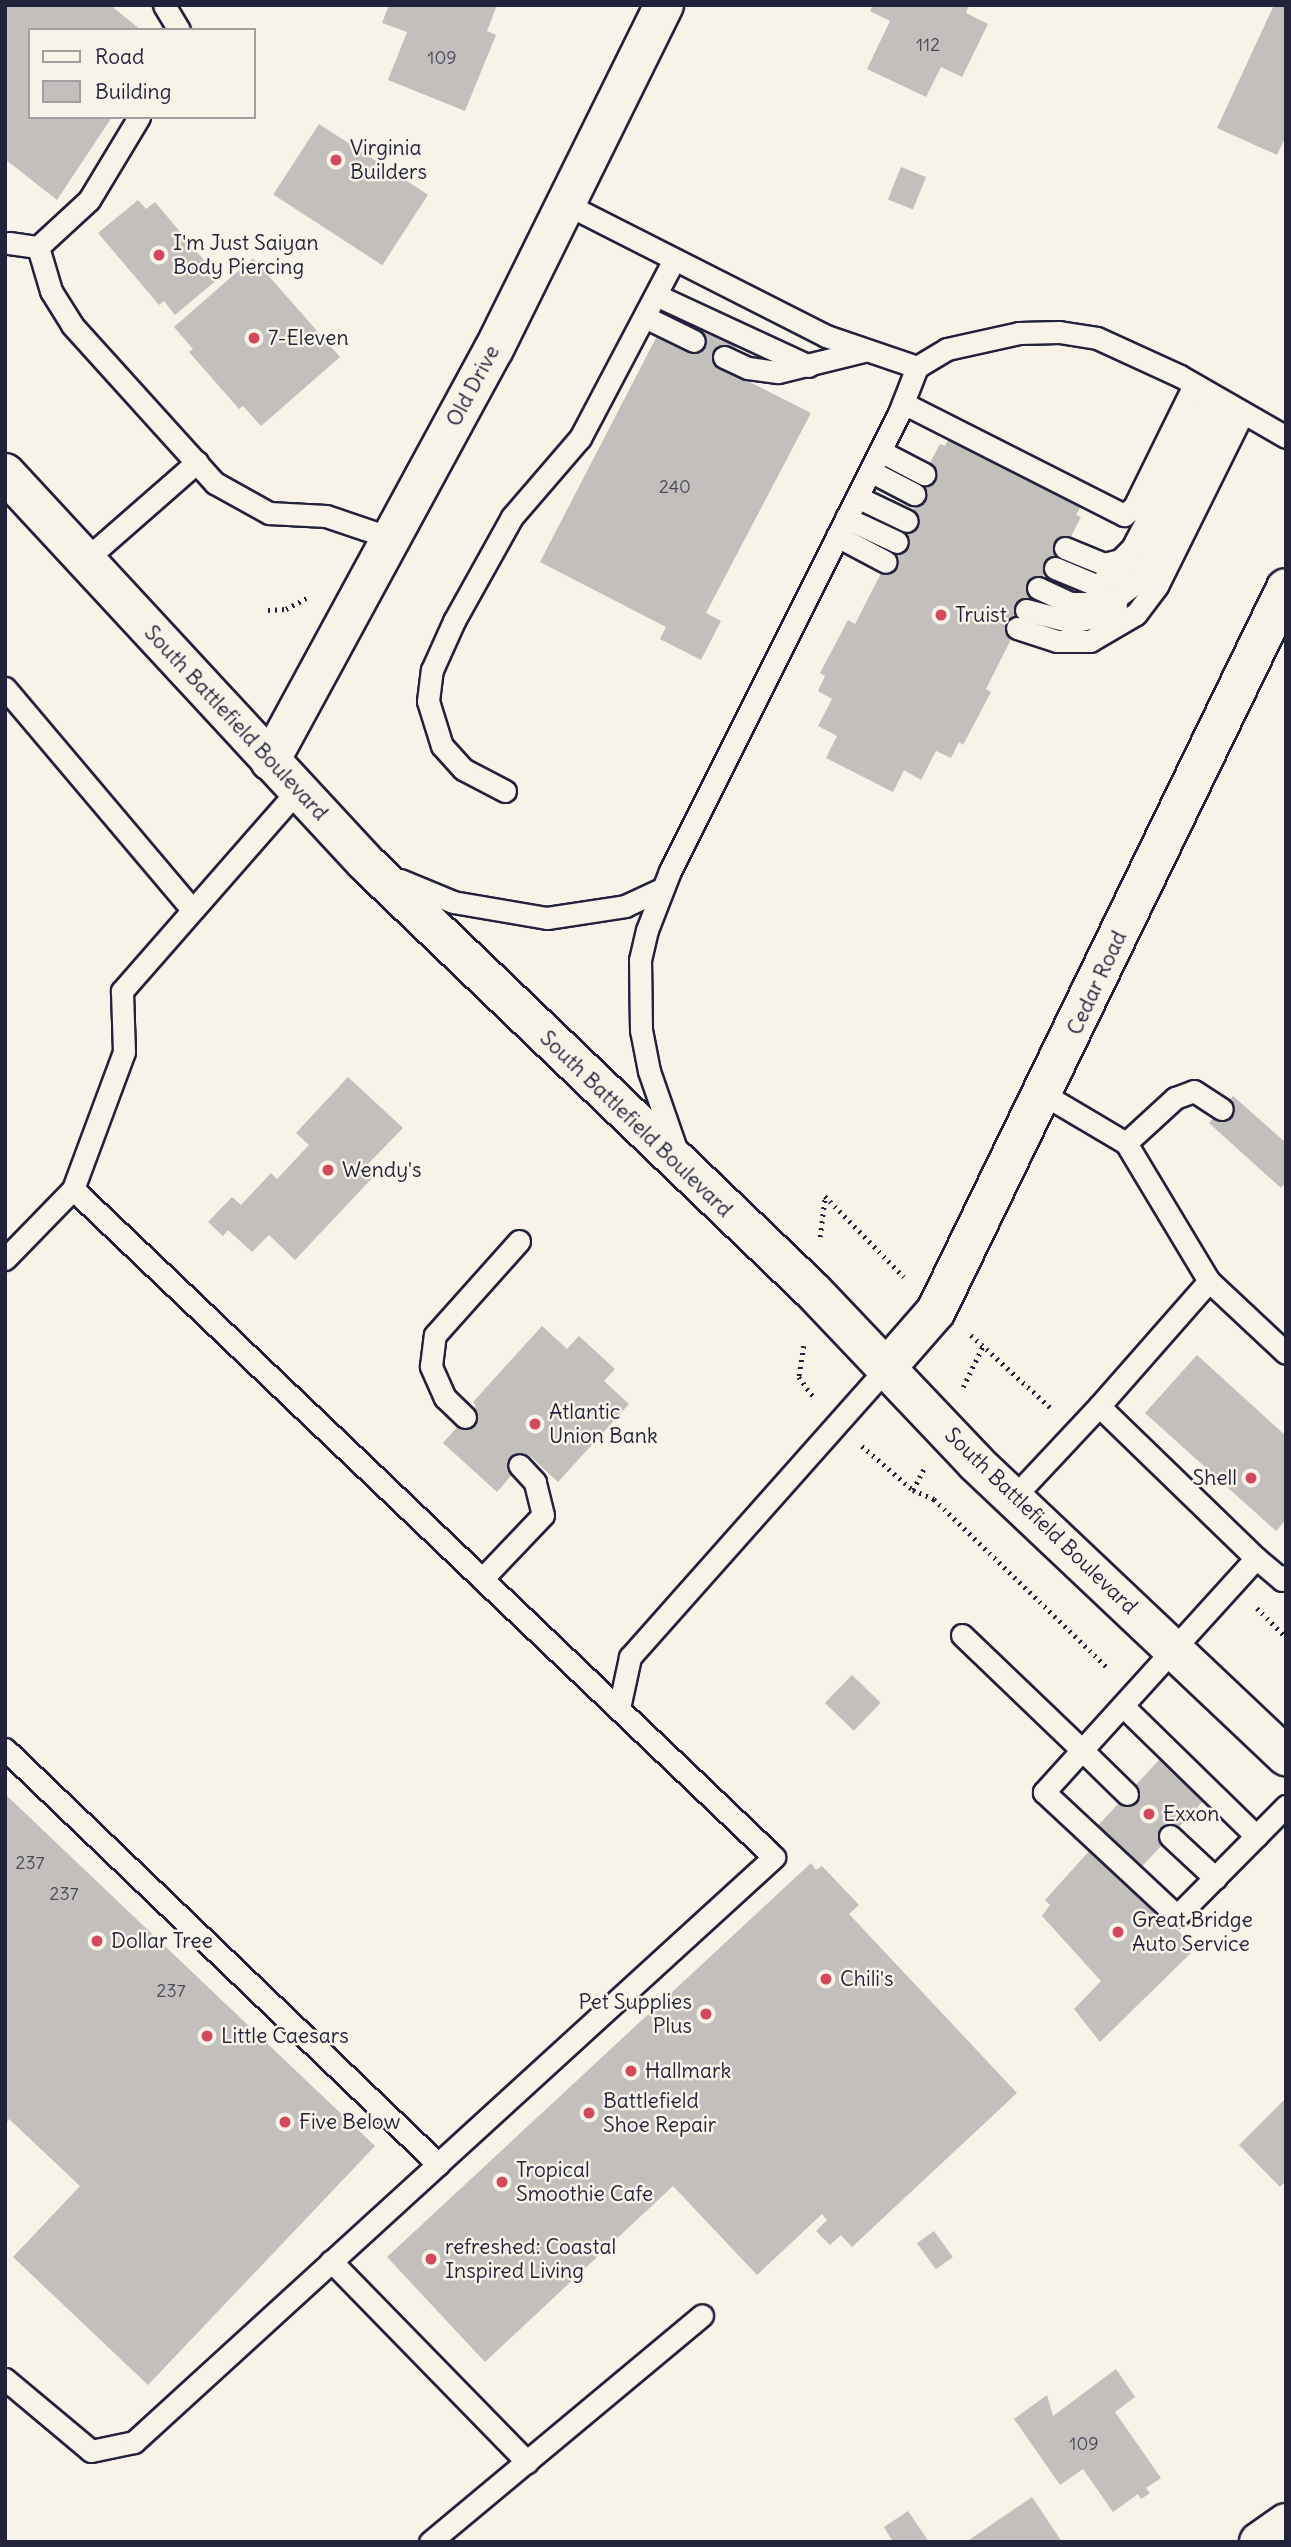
<!DOCTYPE html>
<style>
body{margin:0}
#map{position:relative;width:1291px;height:2547px;overflow:hidden;background:#f7f3e8;font-family:Delius,sans-serif}
div>[style]{position:absolute}
[style*='--x']{left:calc(var(--x)*1px);top:calc(var(--y)*1px);width:calc(var(--w)*1px);rotate:calc(var(--a)*1deg)}
.building>*{inset:0;background:#c2bfbd;transform-origin:0 0}
.path>*{height:4.5px;margin-top:-2.25px;transform-origin:0;background:repeating-linear-gradient(90deg,#22223b 0 2px,transparent 0 7px)}
.roads{filter:drop-shadow(2px 0 #22223b) drop-shadow(-2px 0 #22223b) drop-shadow(0 2px #22223b) drop-shadow(0 -2px #22223b)}
.lane>*{height:21px;margin:-10.5px;padding:0 10.5px;transform-origin:10.5px;border-radius:10.5px;background:#f7f3e8}
.street>*{height:38px;margin:-19px;padding:0 19px;transform-origin:19px;border-radius:19px;background:#f7f3e8}
.primary>*{height:38px;margin:-19px;padding:0 19px;transform-origin:19px;border-radius:19px;background:#f7f3e8}
.dots>*{width:19px;height:19px;translate:-50% -50%;box-sizing:border-box;border:4px solid #f7f3e8;border-radius:50%}
span{translate:-50% -50%;white-space:nowrap;text-align:center;line-height:1.15;-webkit-text-stroke:5px #f7f3e8;paint-order:stroke}
.number-label{font-size:18px;color:#4a495c}
.number-label span{-webkit-text-stroke-width:0}
.poi-label{font-size:21px;color:#22223b}
.left{translate:0 -50%;text-align:left}
.right{translate:-100% -50%;text-align:right}
.street-label{font-size:21px;color:#22223b}
.frame{position:absolute;inset:0;border:7px solid #22223b;pointer-events:none}
.legend{position:absolute;left:28px;top:28px;width:228px;height:91px;box-sizing:border-box;background:#f7f3e8;border:2px solid #a29fa3;margin:0;padding:9px 12px;list-style:none;font-size:21px;color:#22223b}
.legend li{display:flex;align-items:center;gap:14px;height:35px}
.legend b{width:35px;border:2px solid #a29fa3}
</style>
<div id="map">
<div class="building">
<div style="clip-path:polygon(5px 5px,110px 5px,141px 30px,30px 30px,30px 117px,112px 117px,57px 200px,5px 159px)"></div>
<div style="clip-path:polygon(389px 5px,497px 5px,487px 31px,496px 35px,465px 111px,388px 80px,407px 32px,382px 23px)"></div>
<div style="clip-path:polygon(873px 5px,969px 5px,966px 13px,988px 24px,962px 77px,941px 67px,926px 97px,867px 69px,890px 21px,870px 11px)"></div>
<div style="clip-path:polygon(1274px 5px,1286px 5px,1286px 136px,1277px 155px,1217px 128px)"></div>
<div style="left:319px;top:124px;width:130px;height:84px;rotate:33deg"></div>
<div style="left:901px;top:167px;width:27px;height:35px;rotate:22deg"></div>
<div style="clip-path:polygon(138px 200px,146px 209px,155px 202px,219px 278px,175px 315px,164px 301px,159px 305px,98px 233px)"></div>
<div style="clip-path:polygon(253px 258px,340px 357px,261px 426px,243px 406px,239px 409px,189px 352px,193px 349px,174px 327px)"></div>
<div style="clip-path:polygon(707px 327px,738px 343px,724px 369px,811px 413px,706px 613px,721px 621px,701px 660px,660px 639px,666px 627px,540px 562px,658px 334px,695px 352px)"></div>
<div style="clip-path:polygon(951px 434px,1083px 502px,1076px 515px,1081px 517px,1055px 568px,1048px 566px,986px 689px,991px 692px,963px 745px,959px 742px,951px 758px,936px 751px,921px 780px,904px 770px,893px 792px,826px 758px,837px 736px,818px 726px,832px 699px,818px 691px,825px 676px,820px 673px,848px 620px,855px 624px,919px 499px,913px 497px,924px 474px,940px 444px,945px 446px)"></div>
<div style="clip-path:polygon(348px 1077px,403px 1128px,366px 1166px,376px 1174px,295px 1260px,269px 1235px,252px 1252px,228px 1230px,223px 1236px,208px 1222px,232px 1197px,241px 1205px,271px 1173px,277px 1179px,309px 1145px,296px 1133px)"></div>
<div style="clip-path:polygon(1233px 1096px,1286px 1143px,1286px 1182px,1281px 1188px,1209px 1123px)"></div>
<div style="clip-path:polygon(542px 1326px,567px 1349px,579px 1336px,615px 1369px,604px 1381px,629px 1404px,558px 1482px,529px 1455px,497px 1492px,443px 1443px,476px 1406px,473px 1402px)"></div>
<div style="clip-path:polygon(1197px 1355px,1286px 1436px,1286px 1520px,1276px 1531px,1145px 1413px)"></div>
<div style="left:852px;top:1675px;width:40px;height:39px;rotate:44deg"></div>
<div style="left:1160px;top:1759px;width:60px;height:95px;rotate:43deg"></div>
<div style="clip-path:polygon(5px 1794px,375px 2146px,148px 2385px,13px 2257px,80px 2186px,9px 2119px,5px 2124px)"></div>
<div style="clip-path:polygon(1092px 1848px,1196px 1948px,1100px 2042px,1074px 2009px,1101px 1981px,1042px 1916px,1050px 1905px,1045px 1900px)"></div>
<div style="clip-path:polygon(811px 1863px,816px 1870px,822px 1866px,859px 1905px,849px 1914px,1017px 2093px,852px 2247px,841px 2235px,830px 2245px,816px 2231px,827px 2220px,822px 2214px,757px 2275px,673px 2186px,485px 2362px,387px 2257px)"></div>
<div style="clip-path:polygon(1286px 2098px,1286px 2181px,1280px 2187px,1239px 2145px)"></div>
<div style="left:934px;top:2231px;width:32px;height:21px;rotate:54deg"></div>
<div style="clip-path:polygon(1116px 2369px,1135px 2397px,1115px 2412px,1161px 2478px,1146px 2488px,1150px 2493px,1141px 2499px,1138px 2494px,1113px 2512px,1083px 2469px,1060px 2485px,1014px 2419px,1047px 2395px,1053px 2416px)"></div>
<div style="clip-path:polygon(1032px 2497px,1062px 2542px,966px 2542px)"></div>
<div style="clip-path:polygon(908px 2511px,929px 2542px,893px 2542px,884px 2527px)"></div>
</div>
<div class="path">
<div style="--x:268;--y:610;--w:18;--a:-3"></div>
<div style="--x:286;--y:609;--w:27;--a:-28"></div>
<div style="--x:825;--y:1196;--w:113;--a:45.7"></div>
<div style="--x:820;--y:1237;--w:41;--a:-83"></div>
<div style="--x:971;--y:1335;--w:110;--a:42.4"></div>
<div style="--x:804;--y:1346;--w:31;--a:99"></div>
<div style="--x:799;--y:1377;--w:26;--a:54"></div>
<div style="--x:963;--y:1387;--w:48;--a:-64"></div>
<div style="--x:862;--y:1446;--w:67;--a:40.8"></div>
<div style="--x:913;--y:1490;--w:23;--a:23"></div>
<div style="--x:934;--y:1499;--w:244;--a:44.2"></div>
<div style="--x:913;--y:1490;--w:25;--a:-63"></div>
<div style="--x:1257;--y:1608;--w:41;--a:45"></div>
</div>
<div class="roads">
<div class="lane">
<div style="--x:164;--y:5;--w:29;--a:59"></div>
<div style="--x:566;--y:204;--w:292;--a:26.9"></div>
<div style="--x:826;--y:336;--w:96;--a:18.8"></div>
<div style="--x:9;--y:243;--w:29;--a:8"></div>
<div style="--x:38;--y:247;--w:69;--a:-42.7"></div>
<div style="--x:89;--y:200;--w:97;--a:-58.9"></div>
<div style="--x:38;--y:247;--w:46;--a:73.5"></div>
<div style="--x:51;--y:291;--w:40;--a:58"></div>
<div style="--x:72;--y:325;--w:213;--a:47.9"></div>
<div style="--x:215;--y:483;--w:62;--a:29.1"></div>
<div style="--x:269;--y:513;--w:57;--a:3"></div>
<div style="--x:326;--y:516;--w:69;--a:18.7"></div>
<div style="--x:658;--y:296;--w:166;--a:24.9"></div>
<div style="--x:647;--y:318;--w:52;--a:26.1"></div>
<div style="--x:724;--y:357;--w:26;--a:25"></div>
<div style="--x:748;--y:368;--w:30;--a:8"></div>
<div style="--x:778;--y:372;--w:89;--a:-13.7"></div>
<div style="--x:903;--y:403;--w:248;--a:26.9"></div>
<div style="--x:1124;--y:515;--w:13;--a:-39"></div>
<div style="--x:1134;--y:507;--w:136;--a:-63.8"></div>
<div style="--x:880;--y:451;--w:50;--a:27.6"></div>
<div style="--x:870;--y:471;--w:50;--a:27.6"></div>
<div style="--x:857;--y:497;--w:55;--a:25.6"></div>
<div style="--x:846;--y:518;--w:56;--a:25.2"></div>
<div style="--x:837;--y:536;--w:55;--a:28"></div>
<div style="--x:1065;--y:548;--w:42;--a:22.3"></div>
<div style="--x:1104;--y:564;--w:16;--a:-14"></div>
<div style="--x:1120;--y:560;--w:16;--a:-45"></div>
<div style="--x:85;--y:560;--w:149;--a:-41.2"></div>
<div style="--x:1055;--y:568;--w:44;--a:22.5"></div>
<div style="--x:1096;--y:585;--w:28;--a:-30"></div>
<div style="--x:1120;--y:571;--w:196;--a:-62.4"></div>
<div style="--x:1038;--y:588;--w:35;--a:25"></div>
<div style="--x:1070;--y:603;--w:27;--a:0"></div>
<div style="--x:1097;--y:603;--w:21;--a:-17"></div>
<div style="--x:1117;--y:597;--w:25;--a:-37"></div>
<div style="--x:1137;--y:582;--w:197;--a:-62.8"></div>
<div style="--x:1026;--y:610;--w:48;--a:14.6"></div>
<div style="--x:1072;--y:622;--w:27;--a:-13"></div>
<div style="--x:1098;--y:616;--w:21;--a:-31"></div>
<div style="--x:1017;--y:628;--w:42;--a:18"></div>
<div style="--x:1057;--y:641;--w:33;--a:0"></div>
<div style="--x:1090;--y:641;--w:53;--a:-30.4"></div>
<div style="--x:1136;--y:614;--w:35;--a:-53"></div>
<div style="--x:1157;--y:586;--w:191;--a:-63.6"></div>
<div style="--x:5;--y:688;--w:288;--a:49.8"></div>
<div style="--x:505;--y:791;--w:47;--a:-152.4"></div>
<div style="--x:463;--y:769;--w:31;--a:-132"></div>
<div style="--x:442;--y:746;--w:47;--a:-107.3"></div>
<div style="--x:428;--y:701;--w:31;--a:-83"></div>
<div style="--x:432;--y:670;--w:54;--a:-65.8"></div>
<div style="--x:454;--y:621;--w:119;--a:-60.9"></div>
<div style="--x:512;--y:517;--w:104;--a:-49.3"></div>
<div style="--x:580;--y:438;--w:201;--a:-62.2"></div>
<div style="--x:400;--y:880;--w:57;--a:22.5"></div>
<div style="--x:453;--y:902;--w:95;--a:9.7"></div>
<div style="--x:547;--y:918;--w:79;--a:-8.7"></div>
<div style="--x:625;--y:906;--w:38;--a:-25"></div>
<div style="--x:1043;--y:1094;--w:96;--a:30.6"></div>
<div style="--x:1126;--y:1143;--w:161;--a:59"></div>
<div style="--x:1209;--y:1281;--w:105;--a:43.1"></div>
<div style="--x:1126;--y:1143;--w:67;--a:-42.6"></div>
<div style="--x:1175;--y:1098;--w:20;--a:-20"></div>
<div style="--x:1194;--y:1091;--w:33;--a:33"></div>
<div style="--x:676;--y:1149;--w:83;--a:-109.1"></div>
<div style="--x:649;--y:1071;--w:42;--a:-101"></div>
<div style="--x:641;--y:1030;--w:70;--a:-90.8"></div>
<div style="--x:640;--y:960;--w:31;--a:-77"></div>
<div style="--x:647;--y:930;--w:63;--a:-68.7"></div>
<div style="--x:670;--y:871;--w:512;--a:-63.43"></div>
<div style="--x:899;--y:413;--w:49;--a:-68.6"></div>
<div style="--x:917;--y:367;--w:35;--a:-31"></div>
<div style="--x:947;--y:349;--w:74;--a:-12.5"></div>
<div style="--x:1019;--y:333;--w:40;--a:-1.4"></div>
<div style="--x:1059;--y:332;--w:38;--a:9"></div>
<div style="--x:1097;--y:338;--w:91;--a:24.6"></div>
<div style="--x:1180;--y:376;--w:122;--a:29.9"></div>
<div style="--x:5;--y:1259;--w:98;--a:-45.8"></div>
<div style="--x:73;--y:1189;--w:146;--a:-69.6"></div>
<div style="--x:124;--y:1052;--w:61;--a:-91.9"></div>
<div style="--x:122;--y:991;--w:267;--a:-48.8"></div>
<div style="--x:1209;--y:1281;--w:167;--a:131.3"></div>
<div style="--x:1099;--y:1406;--w:219;--a:44.1"></div>
<div style="--x:1256;--y:1558;--w:34;--a:40"></div>
<div style="--x:1282;--y:1580;--w:6;--a:-45"></div>
<div style="--x:465;--y:1417;--w:28;--a:-136"></div>
<div style="--x:445;--y:1398;--w:35;--a:-114"></div>
<div style="--x:431;--y:1366;--w:31;--a:-83"></div>
<div style="--x:435;--y:1335;--w:126;--a:-48.2"></div>
<div style="--x:1013;--y:1498;--w:126;--a:-46.9"></div>
<div style="--x:482;--y:1579;--w:88;--a:-46.4"></div>
<div style="--x:543;--y:1515;--w:34;--a:-104"></div>
<div style="--x:535;--y:1482;--w:23;--a:-133"></div>
<div style="--x:962;--y:1635;--w:166;--a:43.8"></div>
<div style="--x:1082;--y:1750;--w:259;--a:-47.8"></div>
<div style="--x:1124;--y:1707;--w:185;--a:44.3"></div>
<div style="--x:619;--y:1708;--w:52;--a:-77.8"></div>
<div style="--x:630;--y:1657;--w:389;--a:-48.4"></div>
<div style="--x:5;--y:1749;--w:600;--a:43.78"></div>
<div style="--x:438;--y:2164;--w:455;--a:-42.4"></div>
<div style="--x:774;--y:1857;--w:968;--a:-136.38"></div>
<div style="--x:1127;--y:1794;--w:63;--a:-135.6"></div>
<div style="--x:1082;--y:1750;--w:57;--a:132.1"></div>
<div style="--x:1044;--y:1792;--w:182;--a:43"></div>
<div style="--x:1177;--y:1916;--w:155;--a:-45.3"></div>
<div style="--x:1170;--y:1836;--w:62;--a:43"></div>
<div style="--x:331;--y:2261;--w:281;--a:45.7"></div>
<div style="--x:5;--y:2379;--w:112;--a:39.9"></div>
<div style="--x:91;--y:2451;--w:44;--a:-11.8"></div>
<div style="--x:134;--y:2442;--w:412;--a:-42.4"></div>
<div style="--x:430;--y:2542;--w:354;--a:-39.8"></div>
</div>
<div class="street">
<div style="--x:270;--y:761;--w:469;--a:-61.5"></div>
<div style="--x:494;--y:349;--w:384;--a:-63.7"></div>
<div style="--x:1259;--y:2542;--w:33;--a:-35"></div>
</div>
<div class="primary">
<div style="--x:5;--y:473;--w:531;--a:47.21"></div>
<div style="--x:366;--y:863;--w:619;--a:43.76"></div>
<div style="--x:813;--y:1291;--w:237;--a:46.5"></div>
<div style="--x:976;--y:1463;--w:427;--a:43.4"></div>
<div style="--x:888;--y:1366;--w:73;--a:-48.9"></div>
<div style="--x:936;--y:1311;--w:803;--a:-64.17"></div>
</div>
</div>
<div class="dots">
<div style="left:336px;top:160px;background:#d1495b"></div>
<div style="left:159px;top:255px;background:#d1495b"></div>
<div style="left:254px;top:338px;background:#d1495b"></div>
<div style="left:941px;top:615px;background:#d1495b"></div>
<div style="left:328px;top:1170px;background:#d1495b"></div>
<div style="left:535px;top:1424px;background:#d1495b"></div>
<div style="left:1251px;top:1478px;background:#d1495b"></div>
<div style="left:1149px;top:1814px;background:#d1495b"></div>
<div style="left:1118px;top:1932px;background:#d1495b"></div>
<div style="left:97px;top:1941px;background:#d1495b"></div>
<div style="left:826px;top:1979px;background:#d1495b"></div>
<div style="left:706px;top:2014px;background:#d1495b"></div>
<div style="left:207px;top:2036px;background:#d1495b"></div>
<div style="left:631px;top:2071px;background:#d1495b"></div>
<div style="left:589px;top:2113px;background:#d1495b"></div>
<div style="left:285px;top:2122px;background:#d1495b"></div>
<div style="left:502px;top:2182px;background:#d1495b"></div>
<div style="left:431px;top:2259px;background:#d1495b"></div>
</div>
<div class="number-label">
<span style="left:928px;top:45px">112</span>
<span style="left:442px;top:58px">109</span>
<span style="left:675px;top:487px">240</span>
<span style="left:30px;top:1863px">237</span>
<span style="left:64px;top:1894px">237</span>
<span style="left:171px;top:1991px">237</span>
<span style="left:1084px;top:2444px">109</span>
</div>
<div class="poi-label">
<span class="left" style="left:350px;top:160px">Virginia<br>Builders</span>
<span class="left" style="left:173px;top:255px">I'm Just Saiyan<br>Body Piercing</span>
<span class="left" style="left:268px;top:338px">7-Eleven</span>
<span class="left" style="left:955px;top:615px">Truist</span>
<span class="left" style="left:342px;top:1170px">Wendy's</span>
<span class="left" style="left:549px;top:1424px">Atlantic<br>Union Bank</span>
<span class="right" style="left:1237px;top:1478px">Shell</span>
<span class="left" style="left:1163px;top:1814px">Exxon</span>
<span class="left" style="left:1132px;top:1932px">Great Bridge<br>Auto Service</span>
<span class="left" style="left:111px;top:1941px">Dollar Tree</span>
<span class="left" style="left:840px;top:1979px">Chili's</span>
<span class="right" style="left:692px;top:2014px">Pet Supplies<br>Plus</span>
<span class="left" style="left:221px;top:2036px">Little Caesars</span>
<span class="left" style="left:645px;top:2071px">Hallmark</span>
<span class="left" style="left:603px;top:2113px">Battlefield<br>Shoe Repair</span>
<span class="left" style="left:299px;top:2122px">Five Below</span>
<span class="left" style="left:516px;top:2182px">Tropical<br>Smoothie Cafe</span>
<span class="left" style="left:445px;top:2259px">refreshed: Coastal<br>Inspired Living</span>
</div>
<div class="street-label">
<span style="left:473px;top:386px;rotate:-62deg">Old Drive</span>
<span style="left:236px;top:723px;rotate:47deg">South Battlefield Boulevard</span>
<span style="left:1097px;top:983px;rotate:-65deg">Cedar Road</span>
<span style="left:636px;top:1124px;rotate:44deg">South Battlefield Boulevard</span>
<span style="left:1041px;top:1521px;rotate:44deg">South Battlefield Boulevard</span>
</div>
<div class="frame"></div>
<ul class="legend">
<li><b style="height:9px;background:#f7f3e8"></b>Road</li>
<li><b style="height:19px;background:#c2bfbd"></b>Building</li>
</ul>
</div>
